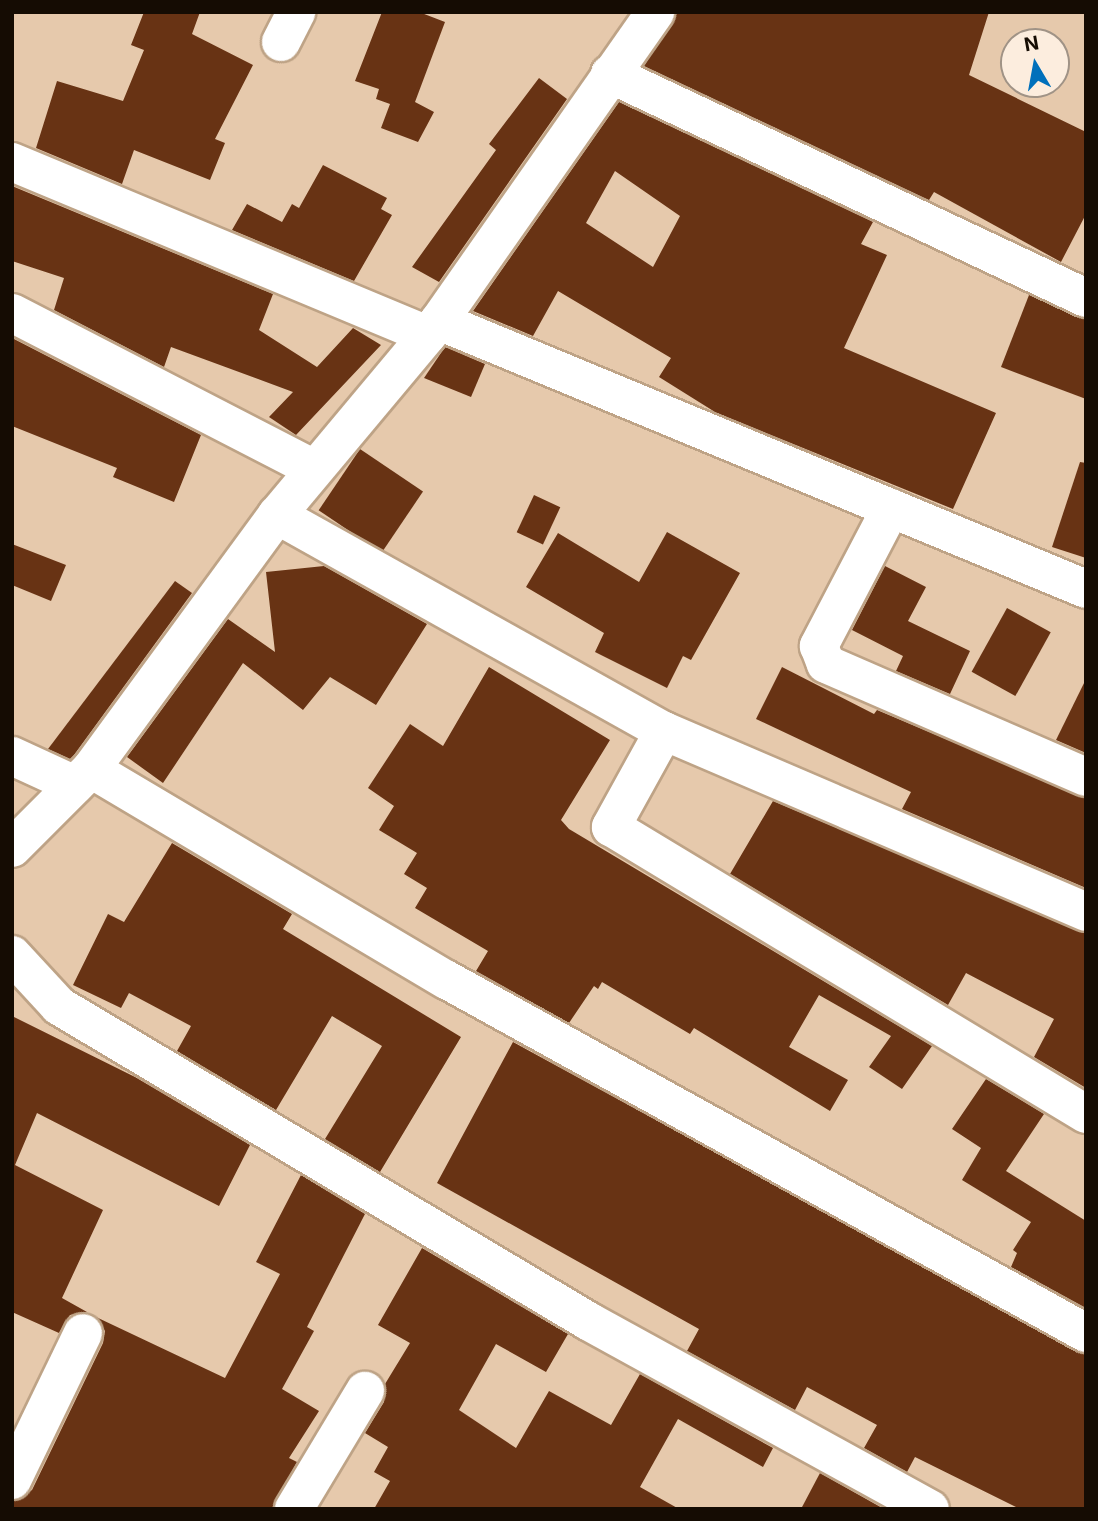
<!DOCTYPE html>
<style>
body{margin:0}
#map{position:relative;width:1098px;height:1521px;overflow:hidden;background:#e6c9ac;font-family:Inter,sans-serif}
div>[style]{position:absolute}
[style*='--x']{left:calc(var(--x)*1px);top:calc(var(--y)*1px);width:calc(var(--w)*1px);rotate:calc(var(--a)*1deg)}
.building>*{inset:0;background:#683314;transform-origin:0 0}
.roads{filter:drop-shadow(2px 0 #bea386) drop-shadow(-2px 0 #bea386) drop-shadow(0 2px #bea386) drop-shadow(0 -2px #bea386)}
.street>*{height:38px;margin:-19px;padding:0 19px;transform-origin:19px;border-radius:19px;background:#fff}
.secondary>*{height:38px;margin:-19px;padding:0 19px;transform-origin:19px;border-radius:19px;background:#fff}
span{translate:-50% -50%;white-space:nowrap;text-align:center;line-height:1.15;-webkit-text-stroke:7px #fcedde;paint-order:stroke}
.frame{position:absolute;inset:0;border:14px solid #150c03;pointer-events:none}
.north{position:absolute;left:1000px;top:28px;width:70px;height:70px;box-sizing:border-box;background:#fcedde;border:2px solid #a09386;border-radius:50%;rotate:350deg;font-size:19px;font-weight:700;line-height:28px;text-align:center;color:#150c03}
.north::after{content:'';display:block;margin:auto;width:24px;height:32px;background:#0070bb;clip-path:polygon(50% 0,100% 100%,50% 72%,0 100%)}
</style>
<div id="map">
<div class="building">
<div style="clip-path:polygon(144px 12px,200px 12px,192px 34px,253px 65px,215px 139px,225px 143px,210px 180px,134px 150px,122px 184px,36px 148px,57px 81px,123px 101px,144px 50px,131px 45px)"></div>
<div style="clip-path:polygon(382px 12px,419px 12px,445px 22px,415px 102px,434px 112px,418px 142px,381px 128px,390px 104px,376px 99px,379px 89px,355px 81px)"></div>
<div style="clip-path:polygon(677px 12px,989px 12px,969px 75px,1086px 132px,1086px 214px,1061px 262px,934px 192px,929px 200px,644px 66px)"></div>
<div style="clip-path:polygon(539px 78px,567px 99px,439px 282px,412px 267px,496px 150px,489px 144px)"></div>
<div style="clip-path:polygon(evenodd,619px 102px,873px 222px,861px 244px,887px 255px,844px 348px,996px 413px,953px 509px,715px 412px,659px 377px,671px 358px,558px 291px,533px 336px,473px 311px,619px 102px,615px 171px,680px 216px,653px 267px,586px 223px,615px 171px)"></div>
<div style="clip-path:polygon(323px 165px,387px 198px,381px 209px,392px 215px,354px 281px,232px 230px,247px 204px,282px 222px,292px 204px,299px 208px)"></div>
<div style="clip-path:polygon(12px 186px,273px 294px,259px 330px,317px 367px,353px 328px,381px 345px,296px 435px,269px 417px,293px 392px,171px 347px,164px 367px,54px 310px,64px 278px,12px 261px)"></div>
<div style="clip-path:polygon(1029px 295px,1086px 320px,1086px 399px,1001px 367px)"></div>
<div style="clip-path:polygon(12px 338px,201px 435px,174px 502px,113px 477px,117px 468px,12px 426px)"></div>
<div style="clip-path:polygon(445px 347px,485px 364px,471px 397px,424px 378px)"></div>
<div style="left:360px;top:449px;width:76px;height:74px;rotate:34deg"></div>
<div style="clip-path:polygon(1080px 462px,1086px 463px,1086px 558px,1052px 547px)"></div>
<div style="left:534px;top:495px;width:29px;height:41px;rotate:25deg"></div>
<div style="clip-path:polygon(667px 532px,740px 573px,691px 660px,683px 656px,667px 688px,595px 652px,604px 633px,526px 587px,558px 533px,639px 582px)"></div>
<div style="clip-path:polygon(12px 544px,66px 565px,51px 601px,12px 585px)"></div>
<div style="clip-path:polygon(324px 566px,427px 624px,376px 705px,330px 677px,303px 710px,243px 663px,163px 783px,127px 757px,228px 619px,275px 652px,266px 572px)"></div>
<div style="clip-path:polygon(885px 566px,926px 587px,908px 621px,970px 651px,950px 694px,896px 671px,903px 656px,852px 630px)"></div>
<div style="clip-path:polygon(175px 581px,192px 593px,74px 755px,70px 759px,48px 749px)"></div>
<div style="left:1007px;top:608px;width:50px;height:73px;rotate:29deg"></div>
<div style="clip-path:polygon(489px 667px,610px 740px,561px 820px,569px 829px,932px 1046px,902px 1089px,869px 1067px,891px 1036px,819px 995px,789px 1047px,848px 1080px,830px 1111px,694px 1028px,690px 1034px,602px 982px,598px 989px,594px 986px,569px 1023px,476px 971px,488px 951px,415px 908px,427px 888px,404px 874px,417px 853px,379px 830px,394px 806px,368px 788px,410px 724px,443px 746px)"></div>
<div style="clip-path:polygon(782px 667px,874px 714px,877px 710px,1086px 798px,1086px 888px,902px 809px,911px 792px,756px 719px)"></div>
<div style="clip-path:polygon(1086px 679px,1086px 753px,1056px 740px)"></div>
<div style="clip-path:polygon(773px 801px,1086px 933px,1086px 1088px,1034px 1057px,1054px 1019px,966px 973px,948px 1005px,730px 874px)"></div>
<div style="clip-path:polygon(172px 843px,292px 914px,283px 929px,461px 1037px,380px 1172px,325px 1139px,382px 1046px,332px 1016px,276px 1110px,177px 1051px,191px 1026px,129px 993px,121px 1008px,73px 985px,108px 914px,124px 922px)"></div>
<div style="clip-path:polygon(12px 1016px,135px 1077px,250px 1145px,219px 1206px,37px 1113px,15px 1165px,103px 1210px,62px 1298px,87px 1312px,70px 1315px,59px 1333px,12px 1312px)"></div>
<div style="clip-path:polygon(513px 1042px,1086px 1355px,1086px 1509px,1020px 1509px,915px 1457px,907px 1472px,864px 1448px,877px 1425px,807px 1387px,795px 1410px,687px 1351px,699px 1329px,437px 1183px)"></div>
<div style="clip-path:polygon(986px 1079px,1044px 1114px,1006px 1171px,1086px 1221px,1086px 1308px,1011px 1267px,1017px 1253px,1013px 1250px,1031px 1222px,962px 1180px,981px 1148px,952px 1129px)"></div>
<div style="clip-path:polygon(301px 1175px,365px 1214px,307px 1327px,314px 1331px,282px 1389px,319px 1411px,289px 1458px,297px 1462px,272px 1509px,12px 1509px,12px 1502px,32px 1490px,103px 1343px,105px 1331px,96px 1317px,225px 1378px,280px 1274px,256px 1262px)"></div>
<div style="clip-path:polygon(422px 1248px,568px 1334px,546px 1372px,496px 1344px,459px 1410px,516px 1448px,549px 1391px,611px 1425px,640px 1374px,773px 1448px,763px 1467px,678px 1419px,640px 1487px,679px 1509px,374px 1509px,390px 1481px,374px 1472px,388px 1447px,365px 1433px,384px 1402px,385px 1384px,410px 1343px,378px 1325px)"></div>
<div style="clip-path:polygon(820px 1473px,884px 1509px,801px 1509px)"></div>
</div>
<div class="roads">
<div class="street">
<div style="--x:281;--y:42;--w:34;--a:-63"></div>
<div style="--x:610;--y:74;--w:526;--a:25.2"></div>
<div style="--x:12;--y:162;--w:450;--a:22.6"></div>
<div style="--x:12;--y:313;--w:340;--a:27.3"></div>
<div style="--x:439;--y:321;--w:700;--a:22.5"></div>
<div style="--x:891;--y:508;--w:156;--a:117.6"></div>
<div style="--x:819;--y:646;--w:19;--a:69"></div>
<div style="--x:826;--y:664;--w:283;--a:23.5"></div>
<div style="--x:277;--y:515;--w:443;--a:29.2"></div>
<div style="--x:664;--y:731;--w:459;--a:23.2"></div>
<div style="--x:664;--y:731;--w:110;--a:118.9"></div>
<div style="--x:611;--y:827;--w:555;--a:31.14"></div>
<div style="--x:12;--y:756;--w:69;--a:24.7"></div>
<div style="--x:91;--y:769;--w:414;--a:30.7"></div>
<div style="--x:447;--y:980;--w:730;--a:28.92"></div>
<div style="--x:12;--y:955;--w:69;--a:47.3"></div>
<div style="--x:59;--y:1006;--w:616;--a:30.77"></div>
<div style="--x:588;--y:1321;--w:390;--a:28.8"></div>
<div style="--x:12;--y:1480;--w:163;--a:-64.2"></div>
<div style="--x:294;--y:1509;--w:138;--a:-59"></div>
</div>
<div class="secondary">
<div style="--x:12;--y:848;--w:112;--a:-45"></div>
<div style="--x:91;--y:769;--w:315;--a:-53.8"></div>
<div style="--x:277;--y:515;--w:253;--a:-50.1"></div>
<div style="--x:439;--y:321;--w:377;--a:-55"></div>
</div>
</div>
<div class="frame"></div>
<div class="north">N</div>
</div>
